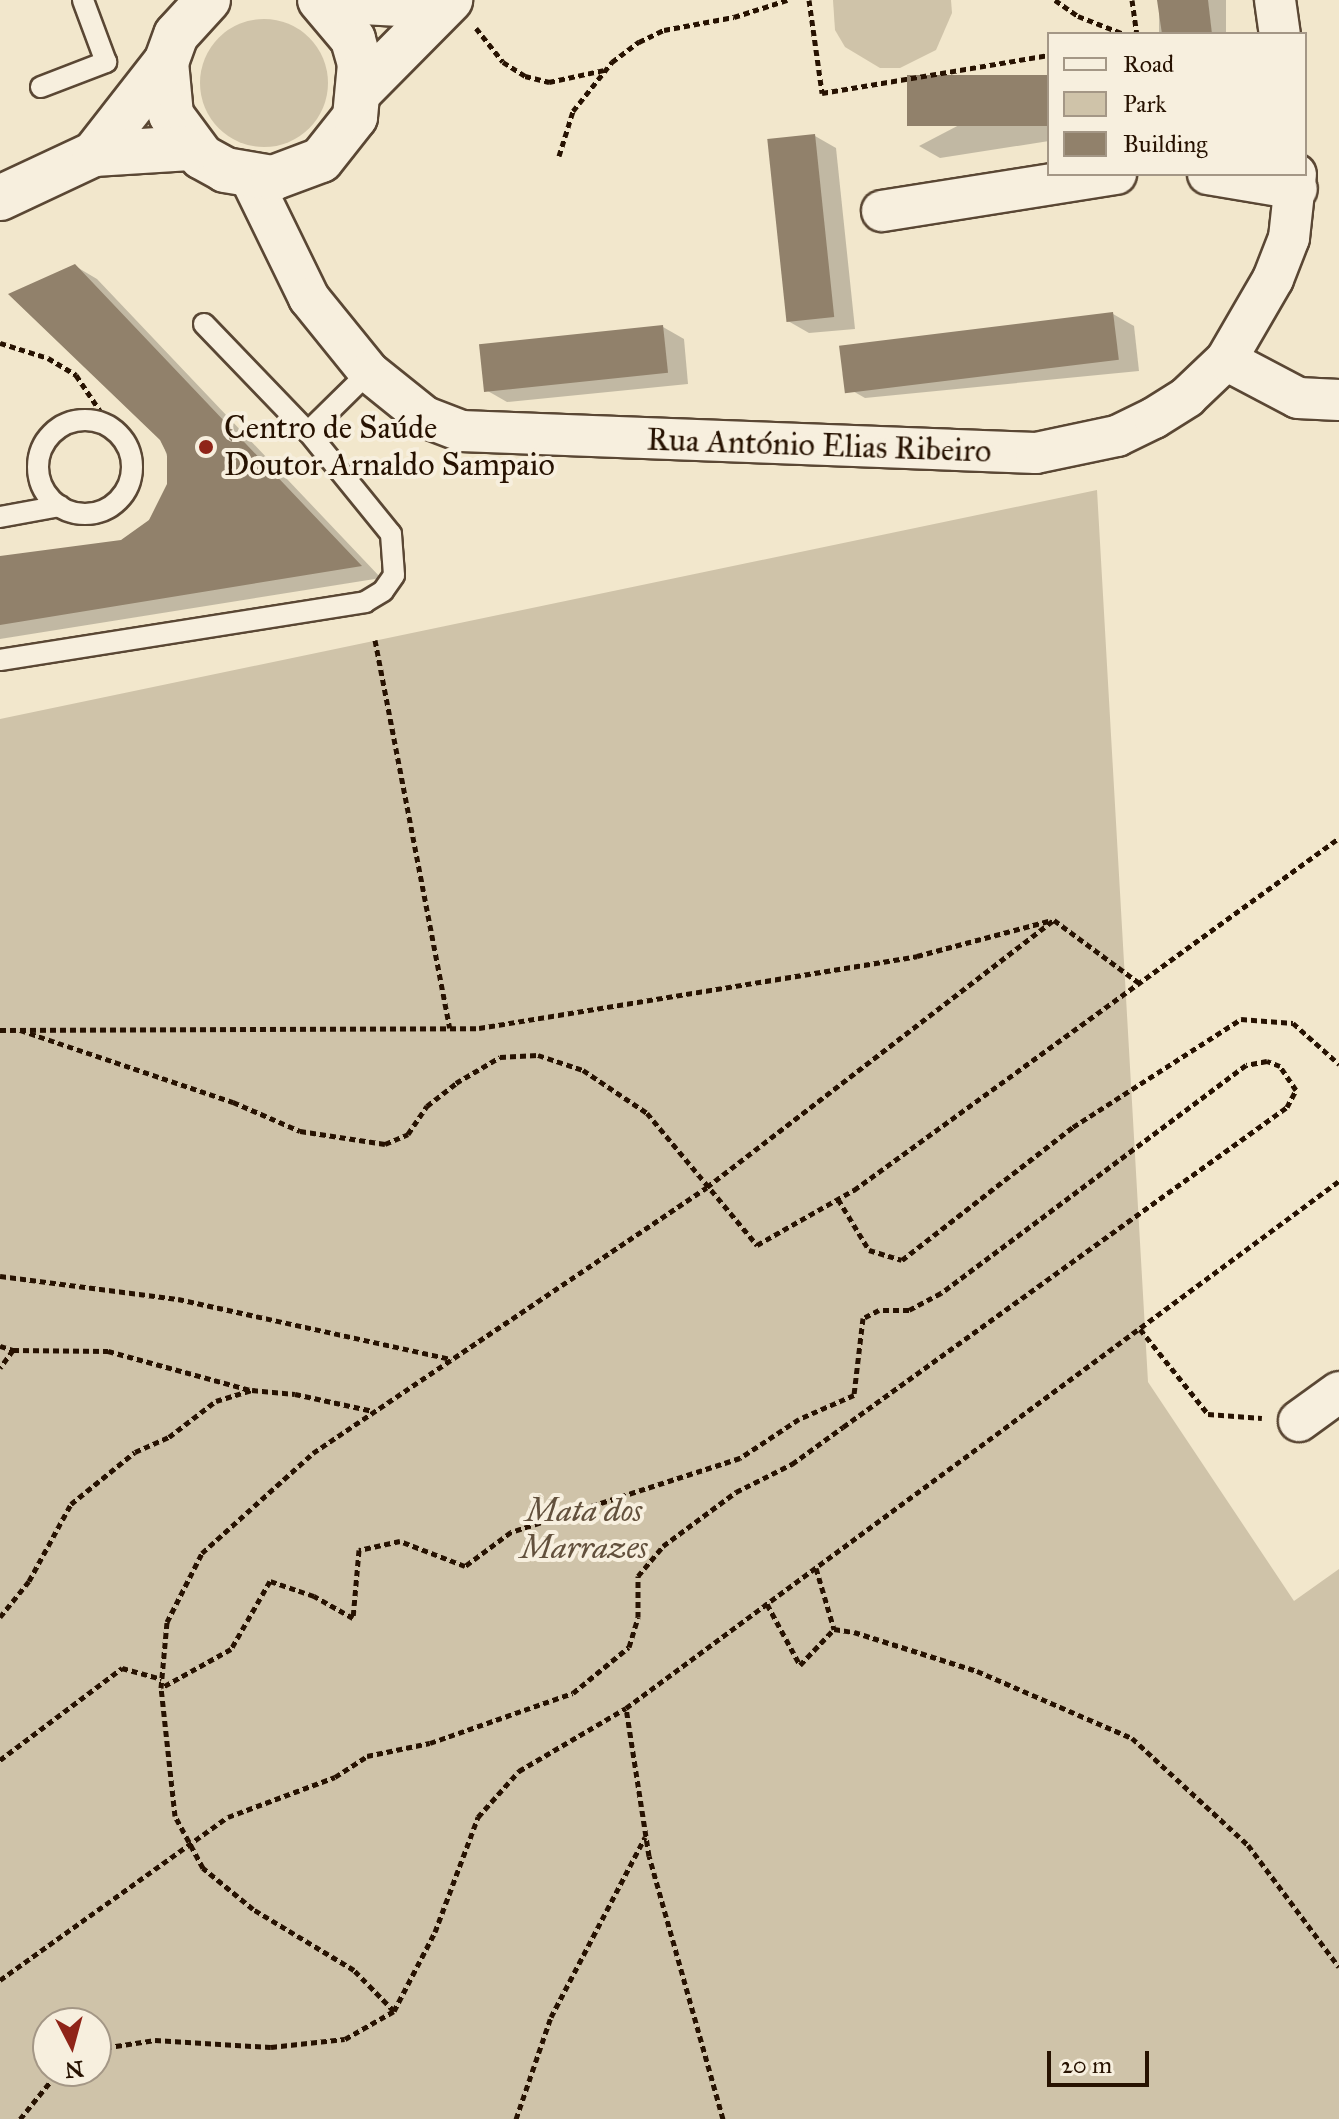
<!DOCTYPE html>
<meta charset="utf-8">
<style>
body{margin:0}
#map{position:relative;width:1339px;height:2119px;overflow:hidden;background:#f2e7cc;font-family:"IM FELL Great Primer",serif}
div>[style]{position:absolute}
[style*='--x']{left:calc(var(--x)*1px);top:calc(var(--y)*1px);width:calc(var(--w)*1px);rotate:calc(var(--a)*1deg)}
.green>*{inset:0;background:#cfc3a9}
.round{border-radius:50%}
.shadow>*{inset:0;background:#0003;transform-origin:0 0}
.building>*{inset:0;background:#91816b;transform-origin:0 0}
.path>*{height:5px;margin-top:-2.5px;transform-origin:0;background:repeating-linear-gradient(90deg,#271201 0 6px,transparent 0 10px)}
.roads{filter:drop-shadow(2px 0 #5a4734) drop-shadow(-2px 0 #5a4734) drop-shadow(0 2px #5a4734) drop-shadow(0 -2px #5a4734)}
.service>*{height:20px;margin:-10px;padding:0 10px;transform-origin:10px;border-radius:10px;background:#f7efde}
.service>.ring{margin:-10px;padding:0;box-sizing:content-box;background:none;border:20px solid #f7efde;border-radius:50%}
.minor>*{height:40px;margin:-20px;padding:0 20px;transform-origin:20px;border-radius:20px;background:#f7efde}
.secondary>*{height:44px;margin:-22px;padding:0 22px;transform-origin:22px;border-radius:22px;background:#f7efde}
.dots>*{width:22px;height:22px;translate:-50% -50%;box-sizing:border-box;border:4px solid #f7efde;border-radius:50%}
span{translate:-50% -50%;white-space:nowrap;text-align:center;line-height:1.15;-webkit-text-stroke:8px #f7efde;paint-order:stroke}
.poi-label{font-size:32px;color:#271201}
.left{translate:0 -50%;text-align:left}
.street-label{font-size:32px;color:#271201}
.park-label{font-size:32px;color:#62503c;font-style:italic}
.legend{position:absolute;left:1047px;top:32px;width:260px;height:144px;box-sizing:border-box;background:#f7efde;border:2px solid #a49786;margin:0;padding:10px 14px;list-style:none;font-size:24px;color:#271201}
.legend li{display:flex;align-items:center;gap:16px;height:40px}
.legend b{width:40px;border:2px solid #a49786}
.north{position:absolute;left:32px;top:2007px;width:80px;height:80px;box-sizing:border-box;background:#f7efde;border:2px solid #a49786;border-radius:50%;rotate:174deg;font-size:22px;font-weight:700;line-height:32px;text-align:center;color:#271201}
.north::after{content:'';display:block;margin:auto;width:28px;height:36px;background:#8f2418;clip-path:polygon(50% 0,100% 100%,50% 72%,0 100%)}
.scale{position:absolute;left:1047px;top:2051px;width:102px;height:36px;box-sizing:border-box;border:4px solid #271201;border-top:0;padding-left:10px;font-size:24px;line-height:28px;white-space:nowrap;color:#271201;-webkit-text-stroke:6px #f7efde;paint-order:stroke}
</style>
<div id="map">
<div class="green">
<div style="clip-path:polygon(833px 0,951px 0,952px 13px,936px 50px,900px 68px,880px 68px,845px 47px,835px 30px)"></div>
<div class="round" style="left:200px;top:19px;width:128px;height:128px"></div>
<div style="clip-path:polygon(evenodd,1097px 490px,1148px 1382px,1294px 1601px,1339px 1569px,1339px 2119px,0 2119px,0 719px,1097px 490px,96px 2023px,96px 2071px,48px 2071px,48px 2023px,96px 2023px)"></div>
</div>
<div class="shadow">
<div style="left:1159px;top:0;width:67px;height:34px"></div>
<div style="clip-path:polygon(1049px 78px,1049px 141px,940px 158px,919px 146px)"></div>
<div style="clip-path:polygon(815px 136px,836px 148px,855px 329px,809px 333px,788px 321px)"></div>
<div style="clip-path:polygon(75px 266px,97px 279px,381px 578px,0 639px,0 558px,122px 542px,140px 533px,165px 497px,170px 467px,162px 439px)"></div>
<div style="clip-path:polygon(1113px 314px,1134px 326px,1139px 371px,865px 398px,844px 386px)"></div>
<div style="clip-path:polygon(663px 327px,684px 339px,688px 384px,507px 402px,486px 390px)"></div>
</div>
<div class="building">
<div style="clip-path:polygon(1157px 0,1208px 0,1212px 34px,1162px 34px)"></div>
<div style="left:1049px;top:75px;width:51px;height:142px;rotate:90deg"></div>
<div style="left:815px;top:134px;width:184px;height:48px;rotate:84deg"></div>
<div style="clip-path:polygon(75px 264px,362px 566px,0 625px,0 556px,121px 540px,149px 520px,167px 484px,167px 454px,160px 440px,8px 294px)"></div>
<div style="left:1113px;top:312px;width:48px;height:276px;rotate:83deg"></div>
<div style="left:663px;top:325px;width:48px;height:185px;rotate:84deg"></div>
</div>
<div class="path">
<div style="--x:809;--y:0;--w:94;--a:82"></div>
<div style="--x:822;--y:93;--w:230;--a:-9.5"></div>
<div style="--x:1055;--y:0;--w:28;--a:35"></div>
<div style="--x:1078;--y:16;--w:49;--a:21.4"></div>
<div style="--x:1132;--y:0;--w:34;--a:82"></div>
<div style="--x:476;--y:28;--w:43;--a:51.5"></div>
<div style="--x:503;--y:62;--w:26;--a:32"></div>
<div style="--x:525;--y:76;--w:25;--a:14"></div>
<div style="--x:549;--y:82;--w:56;--a:-12.3"></div>
<div style="--x:559;--y:156;--w:47;--a:-72.7"></div>
<div style="--x:573;--y:111;--w:63;--a:-51.5"></div>
<div style="--x:612;--y:62;--w:34;--a:-37"></div>
<div style="--x:639;--y:42;--w:28;--a:-26"></div>
<div style="--x:664;--y:30;--w:71;--a:-10.5"></div>
<div style="--x:734;--y:17;--w:56;--a:-17.8"></div>
<div style="--x:0;--y:343;--w:50;--a:17.4"></div>
<div style="--x:48;--y:358;--w:33;--a:31"></div>
<div style="--x:76;--y:375;--w:63;--a:56.1"></div>
<div style="--x:375;--y:640;--w:395;--a:79.1"></div>
<div style="--x:1054;--y:920;--w:106;--a:36.5"></div>
<div style="--x:0;--y:1030;--w:479;--a:-0.2"></div>
<div style="--x:479;--y:1028;--w:444;--a:-9.3"></div>
<div style="--x:917;--y:956;--w:137;--a:-14.9"></div>
<div style="--x:20;--y:1030;--w:225;--a:18.7"></div>
<div style="--x:233;--y:1102;--w:73;--a:23.4"></div>
<div style="--x:300;--y:1131;--w:86;--a:8.7"></div>
<div style="--x:385;--y:1144;--w:25;--a:-23"></div>
<div style="--x:408;--y:1134;--w:34;--a:-56"></div>
<div style="--x:427;--y:1106;--w:37;--a:-38"></div>
<div style="--x:456;--y:1083;--w:51;--a:-30.6"></div>
<div style="--x:500;--y:1057;--w:38;--a:-3"></div>
<div style="--x:538;--y:1055;--w:47;--a:18.4"></div>
<div style="--x:583;--y:1070;--w:77;--a:33.9"></div>
<div style="--x:647;--y:1113;--w:172;--a:50.2"></div>
<div style="--x:757;--y:1245;--w:112;--a:-29.6"></div>
<div style="--x:854;--y:1190;--w:599;--a:-35.97"></div>
<div style="--x:838;--y:1199;--w:60;--a:58.7"></div>
<div style="--x:869;--y:1250;--w:34;--a:17"></div>
<div style="--x:902;--y:1260;--w:217;--a:-37.9"></div>
<div style="--x:1073;--y:1127;--w:200;--a:-32.7"></div>
<div style="--x:1241;--y:1019;--w:52;--a:4.4"></div>
<div style="--x:1293;--y:1023;--w:62;--a:41.7"></div>
<div style="--x:0;--y:1276;--w:179;--a:7.4"></div>
<div style="--x:178;--y:1299;--w:280;--a:12.4"></div>
<div style="--x:1140;--y:1329;--w:109;--a:51.3"></div>
<div style="--x:1208;--y:1414;--w:54;--a:4.2"></div>
<div style="--x:0;--y:1346;--w:14;--a:17"></div>
<div style="--x:13;--y:1350;--w:22;--a:126"></div>
<div style="--x:13;--y:1350;--w:95;--a:0.6"></div>
<div style="--x:108;--y:1351;--w:148;--a:15.3"></div>
<div style="--x:816;--y:1568;--w:64;--a:73.6"></div>
<div style="--x:767;--y:1604;--w:69;--a:61.6"></div>
<div style="--x:800;--y:1665;--w:50;--a:-46.6"></div>
<div style="--x:834;--y:1629;--w:20;--a:9"></div>
<div style="--x:854;--y:1632;--w:129;--a:17.6"></div>
<div style="--x:977;--y:1671;--w:169;--a:23.4"></div>
<div style="--x:1132;--y:1738;--w:158;--a:42.7"></div>
<div style="--x:1248;--y:1845;--w:152;--a:53.3"></div>
<div style="--x:0;--y:1617;--w:46;--a:-51.1"></div>
<div style="--x:29;--y:1581;--w:88;--a:-61.4"></div>
<div style="--x:71;--y:1504;--w:82;--a:-39.1"></div>
<div style="--x:135;--y:1452;--w:37;--a:-24"></div>
<div style="--x:169;--y:1437;--w:59;--a:-37.5"></div>
<div style="--x:216;--y:1401;--w:38;--a:-17"></div>
<div style="--x:252;--y:1390;--w:43;--a:5.3"></div>
<div style="--x:295;--y:1394;--w:80;--a:12.3"></div>
<div style="--x:0;--y:1760;--w:153;--a:-37"></div>
<div style="--x:122;--y:1668;--w:41;--a:15.4"></div>
<div style="--x:0;--y:1980;--w:280;--a:-35.6"></div>
<div style="--x:228;--y:1817;--w:114;--a:-20.5"></div>
<div style="--x:335;--y:1777;--w:38;--a:-33"></div>
<div style="--x:367;--y:1756;--w:64;--a:-11.7"></div>
<div style="--x:430;--y:1743;--w:151;--a:-19.3"></div>
<div style="--x:573;--y:1693;--w:72;--a:-39.4"></div>
<div style="--x:629;--y:1647;--w:31;--a:-73"></div>
<div style="--x:638;--y:1617;--w:41;--a:-90"></div>
<div style="--x:638;--y:1576;--w:39;--a:-50"></div>
<div style="--x:663;--y:1546;--w:91;--a:-36.5"></div>
<div style="--x:736;--y:1492;--w:63;--a:-26.6"></div>
<div style="--x:792;--y:1464;--w:63;--a:-36"></div>
<div style="--x:843;--y:1427;--w:547;--a:-35.78"></div>
<div style="--x:1287;--y:1107;--w:19;--a:-62"></div>
<div style="--x:1296;--y:1090;--w:29;--a:-124"></div>
<div style="--x:1280;--y:1066;--w:14;--a:-159"></div>
<div style="--x:1267;--y:1061;--w:21;--a:169"></div>
<div style="--x:1246;--y:1065;--w:381;--a:143.2"></div>
<div style="--x:941;--y:1293;--w:36;--a:152"></div>
<div style="--x:909;--y:1310;--w:30;--a:180"></div>
<div style="--x:879;--y:1310;--w:18;--a:153"></div>
<div style="--x:863;--y:1318;--w:78;--a:96.7"></div>
<div style="--x:854;--y:1395;--w:60;--a:156.4"></div>
<div style="--x:799;--y:1419;--w:71;--a:146.5"></div>
<div style="--x:740;--y:1458;--w:241;--a:162.1"></div>
<div style="--x:511;--y:1532;--w:57;--a:143.5"></div>
<div style="--x:465;--y:1566;--w:70;--a:-159"></div>
<div style="--x:400;--y:1541;--w:42;--a:167.6"></div>
<div style="--x:359;--y:1550;--w:68;--a:95"></div>
<div style="--x:353;--y:1618;--w:45;--a:-150.6"></div>
<div style="--x:314;--y:1596;--w:46;--a:-161.2"></div>
<div style="--x:270;--y:1581;--w:78;--a:119.8"></div>
<div style="--x:231;--y:1649;--w:80;--a:150.9"></div>
<div style="--x:394;--y:2011;--w:57;--a:-134.3"></div>
<div style="--x:354;--y:1970;--w:118;--a:-148.9"></div>
<div style="--x:253;--y:1909;--w:65;--a:-140.6"></div>
<div style="--x:203;--y:1868;--w:59;--a:-118.3"></div>
<div style="--x:175;--y:1816;--w:129;--a:-96.2"></div>
<div style="--x:161;--y:1688;--w:66;--a:-84.8"></div>
<div style="--x:167;--y:1622;--w:77;--a:-63.1"></div>
<div style="--x:202;--y:1553;--w:149;--a:-42"></div>
<div style="--x:313;--y:1453;--w:475;--a:-34"></div>
<div style="--x:707;--y:1187;--w:438;--a:-37.6"></div>
<div style="--x:96;--y:2049;--w:60;--a:-8.7"></div>
<div style="--x:155;--y:2040;--w:116;--a:3.5"></div>
<div style="--x:271;--y:2047;--w:74;--a:-6.2"></div>
<div style="--x:345;--y:2039;--w:56;--a:-29.7"></div>
<div style="--x:394;--y:2011;--w:89;--a:-62.6"></div>
<div style="--x:435;--y:1932;--w:123;--a:-69.5"></div>
<div style="--x:478;--y:1817;--w:62;--a:-48.3"></div>
<div style="--x:519;--y:1771;--w:124;--a:-30.5"></div>
<div style="--x:20;--y:2119;--w:62;--a:-50.9"></div>
<div style="--x:516;--y:2119;--w:108;--a:-71.1"></div>
<div style="--x:551;--y:2017;--w:203;--a:-62.4"></div>
<div style="--x:723;--y:2119;--w:273;--a:-105.7"></div>
<div style="--x:649;--y:1856;--w:150;--a:-98.8"></div>
<div style="--x:626;--y:1708;--w:887;--a:-36.47"></div>
</div>
<div class="roads">
<div class="service">
<div style="--x:41;--y:87;--w:70;--a:-21"></div>
<div style="--x:106;--y:62;--w:66;--a:-110.4"></div>
<div style="--x:204;--y:324;--w:150;--a:46.1"></div>
<div class="ring" style="left:38px;top:420px;width:74px;height:74px"></div>
<div style="--x:0;--y:517;--w:61;--a:-10.4"></div>
<div style="--x:0;--y:660;--w:370;--a:-9"></div>
<div style="--x:365;--y:602;--w:21;--a:-31"></div>
<div style="--x:383;--y:591;--w:19;--a:-55"></div>
<div style="--x:394;--y:575;--w:41;--a:-94.2"></div>
<div style="--x:391;--y:534;--w:132;--a:-129.1"></div>
<div style="--x:308;--y:432;--w:86;--a:-44.5"></div>
</div>
<div class="minor">
<div style="--x:1275;--y:0;--w:34;--a:82"></div>
<div style="--x:1208;--y:174;--w:90;--a:9.6"></div>
<div style="--x:250;--y:177;--w:135;--a:64"></div>
<div style="--x:309;--y:298;--w:95;--a:51"></div>
<div style="--x:369;--y:372;--w:72;--a:38.8"></div>
<div style="--x:425;--y:417;--w:39;--a:21"></div>
<div style="--x:461;--y:431;--w:575;--a:2.19"></div>
<div style="--x:1036;--y:453;--w:83;--a:-11.9"></div>
<div style="--x:1117;--y:436;--w:41;--a:-25.9"></div>
<div style="--x:1154;--y:418;--w:39;--a:-32"></div>
<div style="--x:1187;--y:397;--w:54;--a:-43.5"></div>
<div style="--x:1226;--y:360;--w:94;--a:-59.9"></div>
<div style="--x:1273;--y:279;--w:44;--a:-68.7"></div>
<div style="--x:1289;--y:238;--w:64;--a:-83.8"></div>
<div style="--x:882;--y:211;--w:237;--a:-9"></div>
<div style="--x:1226;--y:360;--w:81;--a:27.8"></div>
<div style="--x:1298;--y:398;--w:41;--a:2.8"></div>
<div style="--x:1299;--y:1421;--w:49;--a:-35.9"></div>
</div>
<div class="secondary">
<div style="--x:208;--y:0;--w:47;--a:132.4"></div>
<div style="--x:176;--y:35;--w:29;--a:110"></div>
<div style="--x:166;--y:62;--w:53;--a:84.6"></div>
<div style="--x:171;--y:115;--w:52;--a:53.6"></div>
<div style="--x:202;--y:157;--w:26;--a:29"></div>
<div style="--x:225;--y:170;--w:49;--a:9.5"></div>
<div style="--x:273;--y:178;--w:51;--a:-20.6"></div>
<div style="--x:321;--y:160;--w:55;--a:-51.7"></div>
<div style="--x:355;--y:117;--w:53;--a:-84.6"></div>
<div style="--x:360;--y:64;--w:26;--a:-106"></div>
<div style="--x:353;--y:39;--w:51;--a:-130.2"></div>
<div style="--x:324;--y:0;--w:115;--a:3"></div>
<div style="--x:361;--y:90;--w:127;--a:-45.3"></div>
<div style="--x:94;--y:154;--w:117;--a:-52"></div>
<div style="--x:0;--y:198;--w:104;--a:-25.1"></div>
<div style="--x:94;--y:154;--w:96;--a:-3.6"></div>
</div>
</div>
<div class="dots">
<div style="left:206px;top:447px;background:#8f2418"></div>
</div>
<div class="poi-label">
<span class="left" style="left:224px;top:447px">Centro de Saúde<br>Doutor Arnaldo Sampaio</span>
</div>
<div class="street-label">
<span style="left:819px;top:446px;rotate:2deg">Rua António Elias Ribeiro</span>
</div>
<div class="park-label">
<span style="left:584px;top:1530px">Mata dos<br>Marrazes</span>
</div>
<ul class="legend">
<li><b style="height:10px;background:#f7efde"></b>Road</li>
<li><b style="height:22px;background:#cfc3a9"></b>Park</li>
<li><b style="height:22px;background:#91816b"></b>Building</li>
</ul>
<div class="north">N</div>
<div class="scale">20 m</div>
</div>
